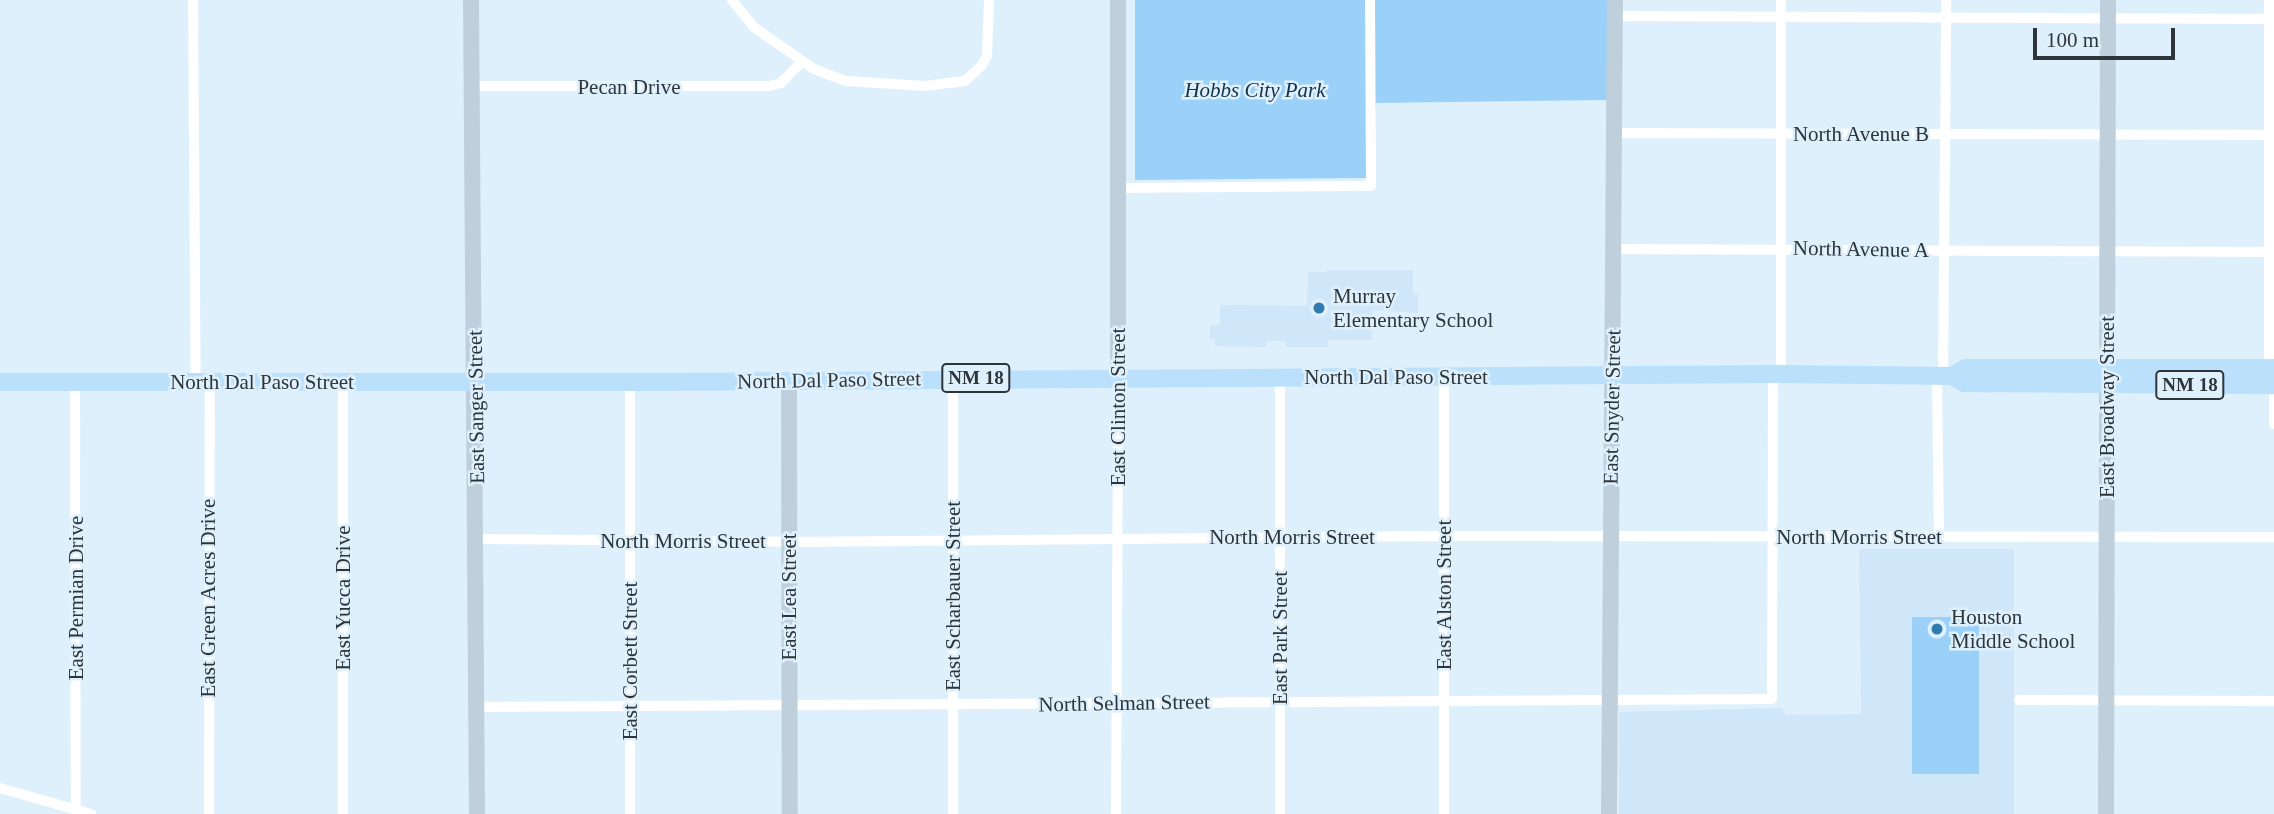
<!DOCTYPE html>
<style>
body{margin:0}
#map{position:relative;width:2274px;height:814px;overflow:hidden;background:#dff0fd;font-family:"Times New Roman",serif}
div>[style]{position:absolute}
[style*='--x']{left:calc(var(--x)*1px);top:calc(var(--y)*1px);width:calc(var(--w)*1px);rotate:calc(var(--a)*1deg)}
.built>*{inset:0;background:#d0e6f9}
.green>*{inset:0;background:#9bd0f8;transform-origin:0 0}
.street>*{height:10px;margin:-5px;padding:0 5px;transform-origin:5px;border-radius:5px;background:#fff}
.secondary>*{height:16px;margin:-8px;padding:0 8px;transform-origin:8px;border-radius:8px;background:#bfd0dc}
.primary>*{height:18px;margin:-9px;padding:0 9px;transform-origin:9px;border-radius:9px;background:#bbe0fc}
.dots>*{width:19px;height:19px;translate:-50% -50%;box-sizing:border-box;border:4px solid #dff0fd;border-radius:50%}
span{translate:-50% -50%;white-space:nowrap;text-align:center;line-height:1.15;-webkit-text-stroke:5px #dff0fd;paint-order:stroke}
.shield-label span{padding:2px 5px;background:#dff0fd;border:2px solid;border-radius:5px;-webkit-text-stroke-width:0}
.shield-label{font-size:19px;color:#2e353a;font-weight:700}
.street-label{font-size:21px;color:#2e353a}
.park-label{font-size:21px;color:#113249;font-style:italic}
.poi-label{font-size:21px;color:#2e353a}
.left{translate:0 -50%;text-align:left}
.scale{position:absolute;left:2033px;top:28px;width:142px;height:32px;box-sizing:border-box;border:4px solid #2e353a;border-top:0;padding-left:9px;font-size:21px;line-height:24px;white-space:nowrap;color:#2e353a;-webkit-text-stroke:5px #dff0fd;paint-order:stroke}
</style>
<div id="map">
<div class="built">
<div style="clip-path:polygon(1327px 270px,1413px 270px,1413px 293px,1418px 294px,1418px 313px,1373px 310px,1372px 340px,1328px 340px,1328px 347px,1286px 347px,1285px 341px,1267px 341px,1266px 347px,1215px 346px,1215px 340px,1210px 339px,1210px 326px,1220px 325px,1220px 305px,1307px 306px,1308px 272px,1326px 272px)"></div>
<div style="clip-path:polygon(1859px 549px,2014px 549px,2014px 814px,1619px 814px,1619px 712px,1782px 708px,1785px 715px,1861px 714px)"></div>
</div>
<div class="green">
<div style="clip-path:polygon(1135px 0,1610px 0,1609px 100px,1376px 103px,1368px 178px,1135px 180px)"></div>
<div style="left:1912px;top:617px;width:67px;height:157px"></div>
</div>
<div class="street">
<div style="--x:193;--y:0;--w:382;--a:89.6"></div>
<div style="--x:732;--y:0;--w:36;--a:51"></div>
<div style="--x:755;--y:28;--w:72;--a:34.8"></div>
<div style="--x:814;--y:69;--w:34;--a:21"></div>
<div style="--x:846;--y:81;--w:79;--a:3.6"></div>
<div style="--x:925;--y:86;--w:40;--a:-7.1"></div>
<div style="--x:965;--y:81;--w:23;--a:-43"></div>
<div style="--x:982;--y:65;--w:11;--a:-63"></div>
<div style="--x:987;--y:55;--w:55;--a:-87.9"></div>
<div style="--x:1781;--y:0;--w:374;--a:90"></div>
<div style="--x:2269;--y:0;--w:368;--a:90"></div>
<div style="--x:2269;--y:368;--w:18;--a:74"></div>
<div style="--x:2274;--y:385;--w:39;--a:90"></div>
<div style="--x:1615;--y:16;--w:659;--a:0.26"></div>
<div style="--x:471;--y:86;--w:298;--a:0"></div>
<div style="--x:769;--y:86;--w:12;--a:-14"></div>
<div style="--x:781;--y:83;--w:29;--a:-46"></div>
<div style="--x:1615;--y:133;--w:659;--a:0.17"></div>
<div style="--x:1118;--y:188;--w:253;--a:-0.5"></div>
<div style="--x:1371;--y:186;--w:186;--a:-90.3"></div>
<div style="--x:1615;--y:249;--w:659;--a:0.26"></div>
<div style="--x:1937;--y:376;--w:161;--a:89.3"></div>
<div style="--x:1943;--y:376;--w:376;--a:-89.5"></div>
<div style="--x:1280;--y:378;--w:436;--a:90"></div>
<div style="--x:75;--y:382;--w:432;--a:89.9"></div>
<div style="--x:343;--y:382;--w:432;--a:90"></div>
<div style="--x:630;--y:382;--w:432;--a:90"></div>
<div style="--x:477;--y:539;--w:313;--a:0.5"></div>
<div style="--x:790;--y:542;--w:654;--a:-0.53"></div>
<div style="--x:1444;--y:536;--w:830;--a:0.07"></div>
<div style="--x:2019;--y:700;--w:255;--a:0.2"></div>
<div style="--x:477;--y:707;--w:1295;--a:-0.35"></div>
<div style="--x:1772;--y:699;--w:325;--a:-89.8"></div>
<div style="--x:0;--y:788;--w:95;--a:15.9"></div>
<div style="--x:209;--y:814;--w:432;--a:-89.9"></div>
<div style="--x:953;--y:814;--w:435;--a:-90"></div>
<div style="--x:1116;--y:814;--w:436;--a:-89.7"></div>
<div style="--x:1444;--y:814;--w:438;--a:-90"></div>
</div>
<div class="secondary">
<div style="--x:471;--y:0;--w:814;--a:89.58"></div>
<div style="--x:1118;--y:378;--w:378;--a:-90"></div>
<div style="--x:789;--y:380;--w:434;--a:89.9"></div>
<div style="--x:1609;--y:814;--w:814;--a:-89.58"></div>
<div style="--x:2106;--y:814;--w:814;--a:-89.86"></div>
</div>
<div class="primary">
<div style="--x:1952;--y:376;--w:16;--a:-30"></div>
<div style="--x:1966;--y:368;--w:308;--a:0"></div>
<div style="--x:0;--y:382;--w:665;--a:0"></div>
<div style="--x:665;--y:382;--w:1116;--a:-0.41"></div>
<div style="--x:1781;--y:374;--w:171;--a:0.7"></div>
<div style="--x:1952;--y:376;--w:14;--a:30"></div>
<div style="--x:1964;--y:383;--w:310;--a:0.4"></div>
</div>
<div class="dots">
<div style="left:1319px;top:308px;background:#307caf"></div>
<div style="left:1937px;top:629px;background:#307caf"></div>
</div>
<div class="shield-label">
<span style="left:976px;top:378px">NM 18</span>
<span style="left:2190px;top:385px">NM 18</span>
</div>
<div class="street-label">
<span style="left:629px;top:87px">Pecan Drive</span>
<span style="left:1861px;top:134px">North Avenue B</span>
<span style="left:1861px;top:249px;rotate:1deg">North Avenue A</span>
<span style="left:1396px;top:377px">North Dal Paso Street</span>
<span style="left:829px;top:380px;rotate:-1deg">North Dal Paso Street</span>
<span style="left:262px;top:382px">North Dal Paso Street</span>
<span style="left:476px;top:407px;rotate:-91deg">East Sanger Street</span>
<span style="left:1118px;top:407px;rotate:-90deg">East Clinton Street</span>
<span style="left:1612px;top:407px;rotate:-89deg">East Snyder Street</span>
<span style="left:2107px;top:407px;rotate:-90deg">East Broadway Street</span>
<span style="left:1292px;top:537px">North Morris Street</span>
<span style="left:1859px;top:537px">North Morris Street</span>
<span style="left:683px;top:541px">North Morris Street</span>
<span style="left:1444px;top:595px;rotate:-90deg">East Alston Street</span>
<span style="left:953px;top:596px;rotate:-90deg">East Scharbauer Street</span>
<span style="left:789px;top:597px;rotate:-90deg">East Lea Street</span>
<span style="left:76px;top:598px;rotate:-90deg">East Permian Drive</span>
<span style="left:208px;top:598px;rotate:-90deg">East Green Acres Drive</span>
<span style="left:343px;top:598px;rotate:-90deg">East Yucca Drive</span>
<span style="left:1280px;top:638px;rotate:-90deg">East Park Street</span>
<span style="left:630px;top:661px;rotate:-90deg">East Corbett Street</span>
<span style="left:1124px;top:703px;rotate:-1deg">North Selman Street</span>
</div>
<div class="park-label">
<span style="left:1255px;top:90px">Hobbs City Park</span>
</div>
<div class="poi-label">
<span class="left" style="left:1333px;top:308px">Murray<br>Elementary School</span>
<span class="left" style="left:1951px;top:629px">Houston<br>Middle School</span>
</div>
<div class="scale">100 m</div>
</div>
